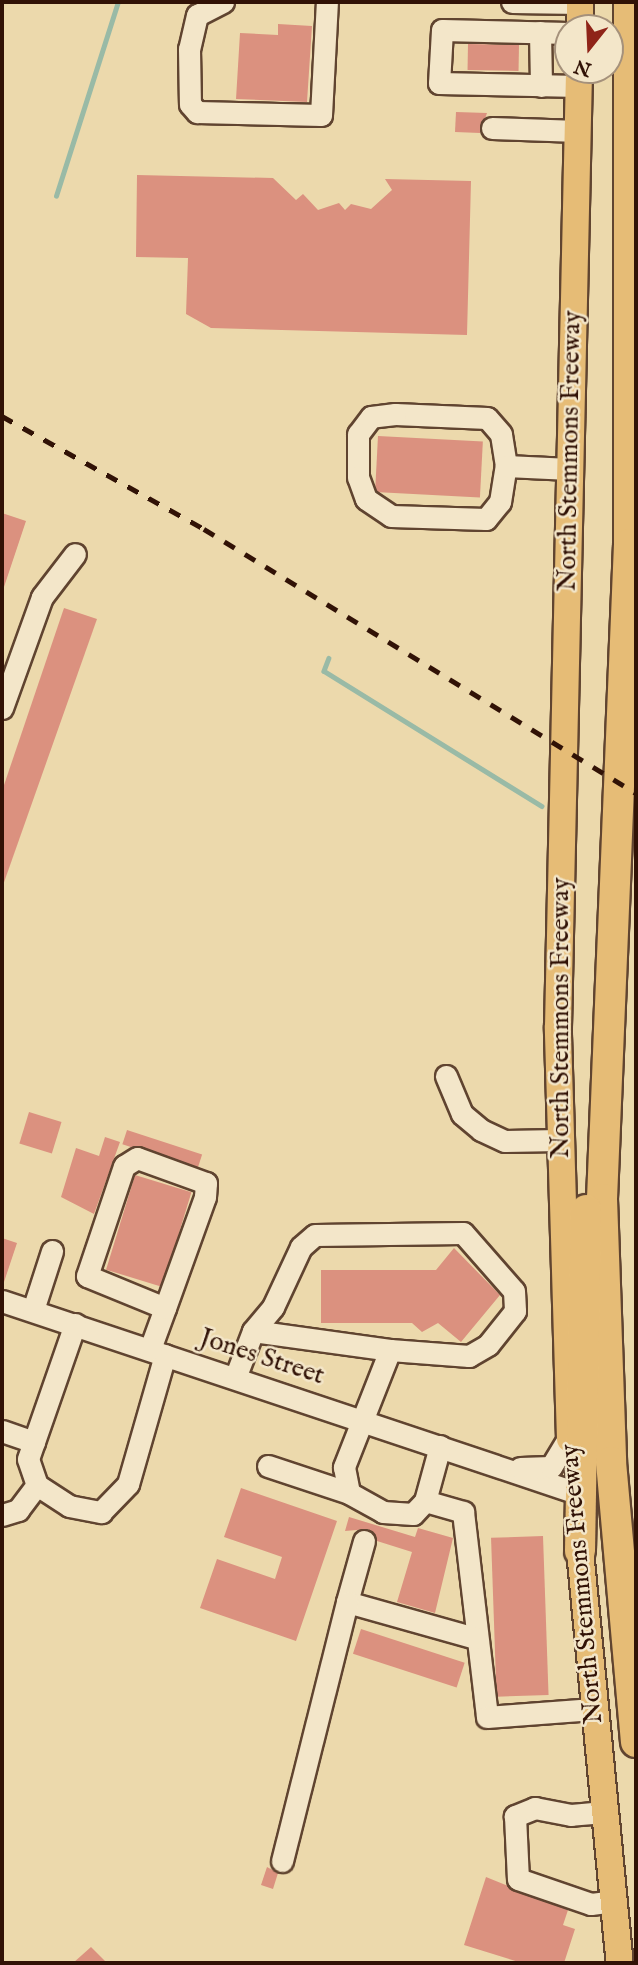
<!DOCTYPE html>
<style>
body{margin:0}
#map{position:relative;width:638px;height:1965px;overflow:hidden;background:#ecd9ac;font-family:"IM FELL English",serif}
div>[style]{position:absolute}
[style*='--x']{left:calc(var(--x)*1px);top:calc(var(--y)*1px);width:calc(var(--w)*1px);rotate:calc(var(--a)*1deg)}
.stream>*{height:4.5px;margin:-2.25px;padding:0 2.25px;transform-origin:2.25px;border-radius:2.25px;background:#99baa6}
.building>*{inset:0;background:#db917f;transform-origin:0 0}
.roads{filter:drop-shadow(2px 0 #604430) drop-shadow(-2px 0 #604430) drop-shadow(0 2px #604430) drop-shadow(0 -2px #604430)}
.minor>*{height:21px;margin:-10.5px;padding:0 10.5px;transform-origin:10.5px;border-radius:10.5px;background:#f3e6c9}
.major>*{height:26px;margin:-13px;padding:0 13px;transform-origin:13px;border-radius:13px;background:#e6bc76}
.highway>*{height:30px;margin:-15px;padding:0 15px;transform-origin:15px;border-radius:15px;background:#e6bc76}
.rail>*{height:4.5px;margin-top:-2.25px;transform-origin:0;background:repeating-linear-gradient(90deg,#311206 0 12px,transparent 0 24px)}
span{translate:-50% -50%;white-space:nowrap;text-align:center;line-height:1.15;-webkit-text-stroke:5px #f3e6c9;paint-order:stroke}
.street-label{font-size:26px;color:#311206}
.frame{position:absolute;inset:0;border:4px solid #311206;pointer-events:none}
.north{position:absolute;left:554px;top:14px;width:70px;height:70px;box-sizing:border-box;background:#f3e6c9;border:2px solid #a5917b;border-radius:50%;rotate:198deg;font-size:19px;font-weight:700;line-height:28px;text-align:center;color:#311206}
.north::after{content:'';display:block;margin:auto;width:24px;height:32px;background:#8f2418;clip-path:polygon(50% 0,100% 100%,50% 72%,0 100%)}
</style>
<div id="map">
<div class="stream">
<div style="--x:56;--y:196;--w:204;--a:-72.3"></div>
<div style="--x:329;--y:658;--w:14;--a:111"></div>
<div style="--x:324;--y:671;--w:256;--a:31.8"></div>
</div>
<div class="building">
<div style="clip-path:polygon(278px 24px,312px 26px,307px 102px,236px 99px,240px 33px,278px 35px)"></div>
<div style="left:468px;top:44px;width:51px;height:26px;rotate:1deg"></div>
<div style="clip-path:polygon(456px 112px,487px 113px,480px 133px,455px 132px)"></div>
<div style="clip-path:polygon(137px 175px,273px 178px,296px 200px,303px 194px,318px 210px,339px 203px,345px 210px,351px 204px,371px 209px,392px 190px,385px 179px,471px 181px,467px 335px,211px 328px,186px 314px,188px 258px,136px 257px)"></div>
<div style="left:378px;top:436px;width:105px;height:56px;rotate:3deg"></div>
<div style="clip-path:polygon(2px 513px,26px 521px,4px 587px,2px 587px)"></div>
<div style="clip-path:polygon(64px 608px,97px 619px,2px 888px,2px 791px)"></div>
<div style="left:29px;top:1112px;width:34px;height:33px;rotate:17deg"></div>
<div style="left:127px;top:1130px;width:79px;height:15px;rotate:18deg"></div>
<div style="clip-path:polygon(105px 1137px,120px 1142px,94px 1214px,61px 1197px,76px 1148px,99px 1156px)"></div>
<div style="left:135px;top:1175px;width:59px;height:99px;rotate:17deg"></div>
<div style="clip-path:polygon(2px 1238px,17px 1243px,4px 1282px,2px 1282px)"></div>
<div style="clip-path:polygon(454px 1248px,500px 1295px,461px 1342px,438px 1323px,422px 1332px,412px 1323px,321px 1323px,321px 1270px,436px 1270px)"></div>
<div style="clip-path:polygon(241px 1488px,337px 1521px,296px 1641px,200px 1608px,217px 1559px,275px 1579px,282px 1557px,224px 1537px)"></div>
<div style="clip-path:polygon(349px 1517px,415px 1537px,418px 1528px,453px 1538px,435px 1613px,397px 1602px,412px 1552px,377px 1541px,368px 1529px,345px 1531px)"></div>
<div style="left:543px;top:1536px;width:159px;height:52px;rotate:88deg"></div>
<div style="left:361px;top:1629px;width:109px;height:26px;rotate:18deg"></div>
<div style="clip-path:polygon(267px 1867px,278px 1873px,273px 1889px,261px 1885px)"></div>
<div style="clip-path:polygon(486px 1877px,568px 1910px,563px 1925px,575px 1929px,564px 1963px,522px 1963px,464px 1945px)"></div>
<div style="clip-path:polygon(91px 1947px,107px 1963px,73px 1963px)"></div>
</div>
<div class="roads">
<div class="minor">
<div style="--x:223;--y:2;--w:29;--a:153"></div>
<div style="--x:197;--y:15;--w:35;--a:103"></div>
<div style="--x:189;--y:49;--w:55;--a:89"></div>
<div style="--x:190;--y:104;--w:11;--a:49"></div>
<div style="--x:197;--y:112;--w:124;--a:1.4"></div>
<div style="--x:321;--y:115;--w:113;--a:-87"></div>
<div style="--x:512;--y:2;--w:68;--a:0.8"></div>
<div style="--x:540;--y:32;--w:54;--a:88.9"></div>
<div style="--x:568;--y:33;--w:126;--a:-178.6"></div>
<div style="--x:442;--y:30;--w:53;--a:93.2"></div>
<div style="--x:439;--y:83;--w:140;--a:1.2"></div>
<div style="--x:492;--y:128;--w:86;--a:2"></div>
<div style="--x:506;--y:466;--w:32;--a:-99"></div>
<div style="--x:501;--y:434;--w:21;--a:-131"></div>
<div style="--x:487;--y:418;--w:92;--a:-177.5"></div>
<div style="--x:395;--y:414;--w:24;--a:173"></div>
<div style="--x:371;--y:417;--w:21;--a:127"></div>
<div style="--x:358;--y:434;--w:43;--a:90"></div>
<div style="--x:358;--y:477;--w:23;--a:70"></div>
<div style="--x:366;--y:499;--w:30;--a:34"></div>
<div style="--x:391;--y:516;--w:95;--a:1.8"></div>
<div style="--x:486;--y:519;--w:22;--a:-51"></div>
<div style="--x:500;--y:502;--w:36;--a:-81"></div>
<div style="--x:506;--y:466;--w:64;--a:2.7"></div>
<div style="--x:2;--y:708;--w:118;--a:-70.2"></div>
<div style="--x:42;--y:597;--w:54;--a:-52.5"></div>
<div style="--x:446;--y:1076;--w:41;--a:67.2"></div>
<div style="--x:462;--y:1114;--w:25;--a:40"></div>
<div style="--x:481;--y:1130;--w:26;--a:25"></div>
<div style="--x:505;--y:1141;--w:54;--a:-1.1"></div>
<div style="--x:2;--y:1301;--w:603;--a:18.46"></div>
<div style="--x:33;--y:1310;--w:62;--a:-72.1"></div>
<div style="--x:75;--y:1324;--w:143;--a:109.2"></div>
<div style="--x:28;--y:1459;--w:28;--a:71"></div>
<div style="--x:37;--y:1485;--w:38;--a:33"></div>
<div style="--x:69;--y:1506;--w:33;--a:11"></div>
<div style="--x:101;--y:1512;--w:39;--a:-46"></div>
<div style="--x:128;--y:1484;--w:134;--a:-74"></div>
<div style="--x:253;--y:1331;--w:138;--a:7.9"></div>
<div style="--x:150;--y:1349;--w:44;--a:-69.9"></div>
<div style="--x:165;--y:1308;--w:118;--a:-70.2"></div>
<div style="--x:205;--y:1197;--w:14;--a:-86"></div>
<div style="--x:206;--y:1183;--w:73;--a:-160.1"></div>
<div style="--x:137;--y:1158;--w:15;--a:148"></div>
<div style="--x:124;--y:1166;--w:116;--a:108.6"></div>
<div style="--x:87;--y:1276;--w:84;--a:22.3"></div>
<div style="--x:235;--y:1378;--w:50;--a:-69"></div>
<div style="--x:253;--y:1331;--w:31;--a:-50"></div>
<div style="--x:273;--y:1307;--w:66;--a:-65"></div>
<div style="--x:301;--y:1247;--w:18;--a:-41"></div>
<div style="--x:315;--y:1235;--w:148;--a:-0.8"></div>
<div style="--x:463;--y:1233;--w:77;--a:48.7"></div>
<div style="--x:514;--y:1291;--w:20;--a:87"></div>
<div style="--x:515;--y:1311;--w:43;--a:128.5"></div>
<div style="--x:488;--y:1345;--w:22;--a:150"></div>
<div style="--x:469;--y:1356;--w:79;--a:-175.7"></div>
<div style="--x:390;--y:1350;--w:126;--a:111.5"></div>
<div style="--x:344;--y:1467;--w:26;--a:79"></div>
<div style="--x:2;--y:1431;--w:34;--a:19"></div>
<div style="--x:268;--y:1466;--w:85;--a:18.4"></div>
<div style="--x:349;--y:1493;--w:39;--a:29"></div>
<div style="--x:383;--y:1512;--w:30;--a:4"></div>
<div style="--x:413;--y:1514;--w:18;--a:-47"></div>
<div style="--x:425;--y:1501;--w:57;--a:-74.7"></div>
<div style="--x:520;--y:1468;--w:31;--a:-2"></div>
<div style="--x:551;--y:1467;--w:37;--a:-59"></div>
<div style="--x:425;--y:1501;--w:40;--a:16"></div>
<div style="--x:463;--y:1512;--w:206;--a:83.3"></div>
<div style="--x:487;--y:1717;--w:106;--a:-4.3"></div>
<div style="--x:2;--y:1515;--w:17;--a:-17"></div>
<div style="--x:18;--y:1510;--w:31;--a:-53"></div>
<div style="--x:364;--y:1541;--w:63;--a:105.6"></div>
<div style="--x:347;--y:1602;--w:133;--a:15.7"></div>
<div style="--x:604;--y:1812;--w:33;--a:175"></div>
<div style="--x:571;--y:1815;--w:37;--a:-169"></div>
<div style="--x:535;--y:1808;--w:22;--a:158"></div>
<div style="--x:515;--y:1816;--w:63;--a:87.3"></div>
<div style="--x:518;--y:1879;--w:77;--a:18.9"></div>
<div style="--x:591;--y:1904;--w:23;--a:-7"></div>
<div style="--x:282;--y:1861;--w:267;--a:-75.9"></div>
</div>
<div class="major">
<div style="--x:580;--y:28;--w:26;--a:-90"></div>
<div style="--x:570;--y:1439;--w:412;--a:-91.7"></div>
<div style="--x:558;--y:1027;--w:957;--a:-88.74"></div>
<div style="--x:578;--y:1530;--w:435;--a:84.5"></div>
</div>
<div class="highway">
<div style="--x:629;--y:2;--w:542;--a:90"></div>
<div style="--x:629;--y:544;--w:656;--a:92.36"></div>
<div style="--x:602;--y:1199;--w:263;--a:88"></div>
<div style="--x:611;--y:1462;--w:281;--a:84.9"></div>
<div style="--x:580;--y:1551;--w:341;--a:-89"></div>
</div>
</div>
<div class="rail">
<div style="--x:2;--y:416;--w:231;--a:29.2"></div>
<div style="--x:204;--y:529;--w:506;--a:31.43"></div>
</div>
<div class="street-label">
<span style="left:570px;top:451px;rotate:-89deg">North Stemmons Freeway</span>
<span style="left:561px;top:1018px;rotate:-90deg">North Stemmons Freeway</span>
<span style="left:262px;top:1357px;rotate:18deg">Jones Street</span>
<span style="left:582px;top:1584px;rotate:-95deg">North Stemmons Freeway</span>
</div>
<div class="frame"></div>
<div class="north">N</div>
</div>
